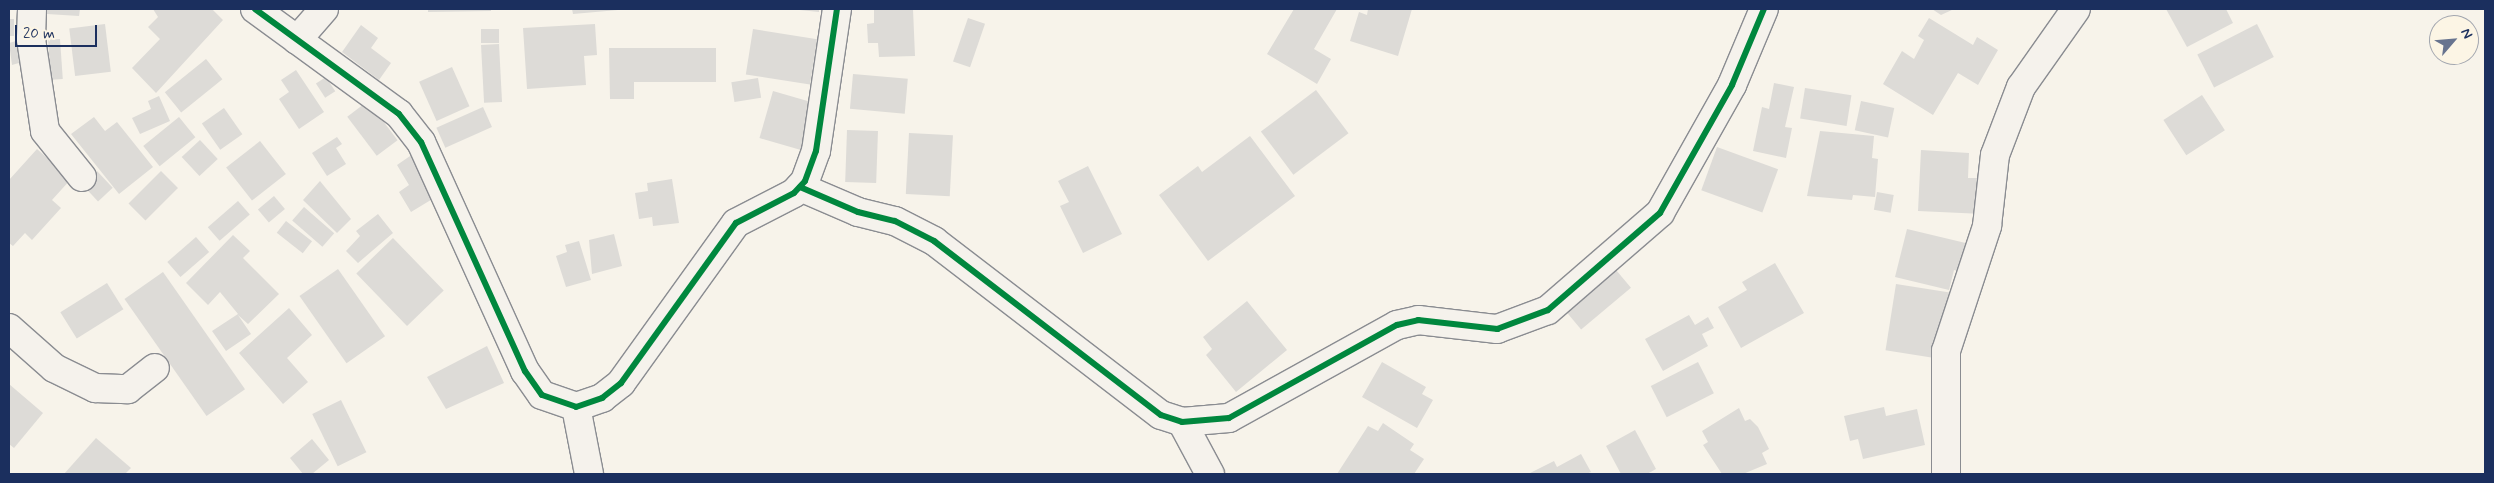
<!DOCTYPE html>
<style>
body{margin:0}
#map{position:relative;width:2494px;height:483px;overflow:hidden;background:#f7f3ea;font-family:Mynerve,sans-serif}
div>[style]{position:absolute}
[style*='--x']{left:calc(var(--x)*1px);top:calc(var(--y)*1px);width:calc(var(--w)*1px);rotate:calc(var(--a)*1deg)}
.building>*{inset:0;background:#dddbd7;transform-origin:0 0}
.roads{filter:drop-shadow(1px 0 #8a8c91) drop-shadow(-1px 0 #8a8c91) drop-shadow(0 1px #8a8c91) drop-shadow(0 -1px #8a8c91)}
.minor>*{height:28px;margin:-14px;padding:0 14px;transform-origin:14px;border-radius:14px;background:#f5f2ec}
.cycleway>*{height:6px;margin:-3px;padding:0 3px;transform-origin:3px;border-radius:3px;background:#00873e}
span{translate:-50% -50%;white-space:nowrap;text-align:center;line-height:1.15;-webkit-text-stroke:4.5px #fcf5e5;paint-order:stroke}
.frame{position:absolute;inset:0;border:10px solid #1b2f5e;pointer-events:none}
.north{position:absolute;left:2429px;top:15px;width:50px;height:50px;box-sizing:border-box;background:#fcf5e5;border:1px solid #a2a6af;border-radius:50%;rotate:63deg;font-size:14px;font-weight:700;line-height:20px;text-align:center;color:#1b2f5e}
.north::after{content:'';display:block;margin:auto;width:18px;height:22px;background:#68748f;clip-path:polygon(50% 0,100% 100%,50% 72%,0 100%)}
.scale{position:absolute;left:15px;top:25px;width:82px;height:22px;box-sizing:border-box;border:2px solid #1b2f5e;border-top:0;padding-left:6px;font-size:15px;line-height:18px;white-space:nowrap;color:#1b2f5e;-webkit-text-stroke:4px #fcf5e5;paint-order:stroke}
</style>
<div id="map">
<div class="building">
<div style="clip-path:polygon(47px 9px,80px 9px,79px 16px,47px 14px)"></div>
<div style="clip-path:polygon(153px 9px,212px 9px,223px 20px,156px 93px,132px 68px,160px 39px,148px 27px,158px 17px)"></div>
<div style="clip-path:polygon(428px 9px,491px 9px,491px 11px,428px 12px)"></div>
<div style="clip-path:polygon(572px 9px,617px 9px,618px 10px,573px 14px)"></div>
<div style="clip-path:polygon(790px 9px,819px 9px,819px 12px)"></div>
<div style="clip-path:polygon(874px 9px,913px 9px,915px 56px,879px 57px,878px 43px,868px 43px,867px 24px,874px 23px)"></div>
<div style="clip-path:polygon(1294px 9px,1337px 9px,1314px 49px,1331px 59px,1317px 84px,1267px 54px)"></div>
<div style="clip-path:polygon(1368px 9px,1412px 9px,1398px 56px,1350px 41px,1359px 12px,1367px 15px)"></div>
<div style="clip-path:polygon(1932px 9px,1954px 9px,1941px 15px)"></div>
<div style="clip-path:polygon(2166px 9px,2226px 9px,2233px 23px,2187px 47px)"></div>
<div style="left:968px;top:18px;width:18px;height:46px;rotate:19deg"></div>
<div style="clip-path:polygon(1929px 18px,1973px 45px,1977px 37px,1998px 50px,1978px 85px,1958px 73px,1933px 115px,1883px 84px,1902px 51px,1914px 59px,1924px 40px,1918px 36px)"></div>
<div style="left:9px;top:19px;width:5px;height:17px"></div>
<div style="left:105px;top:24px;width:48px;height:36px;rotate:83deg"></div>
<div style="clip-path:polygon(595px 24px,597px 55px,584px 56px,586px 85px,527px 89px,523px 28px)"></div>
<div style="left:2257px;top:24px;width:37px;height:67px;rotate:63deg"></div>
<div style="clip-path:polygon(361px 25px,378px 38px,371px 48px,391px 63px,379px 80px,342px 52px)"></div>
<div style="left:481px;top:29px;width:18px;height:14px"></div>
<div style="left:753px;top:29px;width:65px;height:46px;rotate:9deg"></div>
<div style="clip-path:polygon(23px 39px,29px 60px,12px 65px,9px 43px)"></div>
<div style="left:60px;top:39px;width:40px;height:12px;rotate:86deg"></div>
<div style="left:499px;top:44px;width:58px;height:18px;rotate:87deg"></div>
<div style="clip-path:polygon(609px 48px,716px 48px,716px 82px,634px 82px,634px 99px,610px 99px)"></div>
<div style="left:206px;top:59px;width:26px;height:53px;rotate:51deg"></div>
<div style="left:452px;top:67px;width:43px;height:36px;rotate:66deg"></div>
<div style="clip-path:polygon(296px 70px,324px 112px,299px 129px,279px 99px,289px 92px,281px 80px)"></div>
<div style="left:853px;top:74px;width:55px;height:35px;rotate:5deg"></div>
<div style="left:326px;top:77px;width:17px;height:12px;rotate:57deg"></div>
<div style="left:758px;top:78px;width:20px;height:27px;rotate:81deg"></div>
<div style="clip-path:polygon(1774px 83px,1794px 87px,1785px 127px,1792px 128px,1786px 158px,1753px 151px,1762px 107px,1769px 109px)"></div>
<div style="left:1805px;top:88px;width:47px;height:31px;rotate:9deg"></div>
<div style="left:1316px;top:90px;width:54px;height:69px;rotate:53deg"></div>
<div style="left:773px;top:91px;width:44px;height:49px;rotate:16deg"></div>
<div style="left:2202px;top:95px;width:42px;height:46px;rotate:57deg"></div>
<div style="clip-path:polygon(159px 96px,170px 121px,140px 134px,132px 118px,151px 109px,148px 101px)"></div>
<div style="left:368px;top:101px;width:49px;height:26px;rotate:53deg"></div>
<div style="left:1861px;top:101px;width:34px;height:30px;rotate:12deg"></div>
<div style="left:483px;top:107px;width:22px;height:51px;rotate:66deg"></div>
<div style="left:224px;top:108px;width:32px;height:27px;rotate:55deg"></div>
<div style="clip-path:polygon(94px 117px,105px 131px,117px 122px,153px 167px,119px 194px,71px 134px)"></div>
<div style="left:179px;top:117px;width:26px;height:46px;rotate:51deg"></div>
<div style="left:847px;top:130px;width:31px;height:52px;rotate:2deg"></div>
<div style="clip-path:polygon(1820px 131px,1874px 136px,1872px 158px,1878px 159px,1875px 197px,1853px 195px,1852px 200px,1807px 196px)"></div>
<div style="left:909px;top:133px;width:44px;height:61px;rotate:3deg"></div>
<div style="clip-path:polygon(1250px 136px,1295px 196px,1208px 261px,1159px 195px,1198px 166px,1202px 172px)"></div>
<div style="clip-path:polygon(337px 137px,342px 144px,336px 148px,346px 164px,327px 176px,312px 153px)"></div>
<div style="left:200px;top:140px;width:26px;height:25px;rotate:47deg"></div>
<div style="left:260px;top:141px;width:42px;height:43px;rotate:52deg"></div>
<div style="left:1717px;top:147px;width:65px;height:46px;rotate:20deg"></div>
<div style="clip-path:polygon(37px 149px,71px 179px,52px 200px,61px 208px,32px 240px,25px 233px,13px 246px,9px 243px,9px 180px)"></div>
<div style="clip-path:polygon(1921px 150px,1969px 153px,1968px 178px,1985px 178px,1983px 214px,1918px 211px)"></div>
<div style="clip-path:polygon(413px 154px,439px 195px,411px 212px,399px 192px,409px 185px,397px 165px)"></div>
<div style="clip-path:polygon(1088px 166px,1122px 234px,1083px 253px,1060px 206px,1069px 202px,1058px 181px)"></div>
<div style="left:97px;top:171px;width:23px;height:20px;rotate:47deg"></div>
<div style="left:161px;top:171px;width:24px;height:46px;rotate:45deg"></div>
<div style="clip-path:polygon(672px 179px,679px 223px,653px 226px,652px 217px,639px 219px,635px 193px,648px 191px,647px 183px)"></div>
<div style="clip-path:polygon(320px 181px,351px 219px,337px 233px,303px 200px)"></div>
<div style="left:1877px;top:192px;width:17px;height:18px;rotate:10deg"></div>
<div style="left:274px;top:196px;width:17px;height:21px;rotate:50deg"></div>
<div style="left:238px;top:201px;width:18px;height:40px;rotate:49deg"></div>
<div style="left:304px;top:207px;width:40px;height:18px;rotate:41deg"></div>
<div style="clip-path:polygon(378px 214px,393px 233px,358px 263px,346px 251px,360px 236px,356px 231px)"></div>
<div style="left:286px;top:221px;width:33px;height:15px;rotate:38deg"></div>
<div style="clip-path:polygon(1907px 229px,1974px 245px,1967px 273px,1954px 270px,1949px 290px,1895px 277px)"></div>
<div style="clip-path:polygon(614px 234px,622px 266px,592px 274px,589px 240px)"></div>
<div style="clip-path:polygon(233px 235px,250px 251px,243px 258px,279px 294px,248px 324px,238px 315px,251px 334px,226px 351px,212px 331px,238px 314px,220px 292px,208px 305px,186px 283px)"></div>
<div style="left:196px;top:237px;width:20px;height:38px;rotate:49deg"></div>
<div style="left:393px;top:238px;width:73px;height:51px;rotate:46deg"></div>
<div style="clip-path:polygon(579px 241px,591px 280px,566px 287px,556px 256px,567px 252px,565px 245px)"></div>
<div style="clip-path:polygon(1775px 263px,1804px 313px,1741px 348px,1718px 307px,1747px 290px,1742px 282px)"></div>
<div style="left:1611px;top:264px;width:31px;height:65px;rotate:50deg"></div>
<div style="left:338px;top:269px;width:82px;height:47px;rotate:55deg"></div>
<div style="left:163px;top:272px;width:143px;height:47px;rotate:55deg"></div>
<div style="left:107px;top:283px;width:31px;height:55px;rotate:58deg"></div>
<div style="left:1896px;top:284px;width:56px;height:67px;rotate:9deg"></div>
<div style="clip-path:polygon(1247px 301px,1287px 350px,1236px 392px,1206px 355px,1212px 349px,1203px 337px)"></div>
<div style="clip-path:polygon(289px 308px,312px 335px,287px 358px,308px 382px,283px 404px,239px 353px)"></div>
<div style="clip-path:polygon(1689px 315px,1695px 325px,1708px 317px,1714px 328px,1702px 334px,1708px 346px,1663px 371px,1645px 339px)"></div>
<div style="clip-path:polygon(487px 346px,504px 383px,446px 409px,427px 377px)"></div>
<div style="clip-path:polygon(1382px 362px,1426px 387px,1422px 394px,1433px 400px,1417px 428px,1362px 397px)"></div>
<div style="left:1698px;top:362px;width:35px;height:53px;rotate:63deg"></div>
<div style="clip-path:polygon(9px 384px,43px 413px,14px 448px,9px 444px)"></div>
<div style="left:341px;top:400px;width:58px;height:32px;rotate:64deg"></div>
<div style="clip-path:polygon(1884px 407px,1886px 416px,1917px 409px,1925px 445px,1863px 459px,1858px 439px,1850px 441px,1844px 416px)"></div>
<div style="clip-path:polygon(1739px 408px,1745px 421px,1750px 419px,1758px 427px,1769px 449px,1762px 453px,1767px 464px,1743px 474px,1722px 474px,1703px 445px,1708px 442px,1702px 431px)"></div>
<div style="clip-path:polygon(1383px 423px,1414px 444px,1410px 450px,1424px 459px,1414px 474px,1337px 474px,1368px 426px,1378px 431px)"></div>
<div style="clip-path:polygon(1635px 430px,1656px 469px,1647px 474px,1621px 474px,1606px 446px)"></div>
<div style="clip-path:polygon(96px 438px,131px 468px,125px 474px,64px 474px)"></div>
<div style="clip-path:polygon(312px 439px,329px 460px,312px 474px,303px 474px,290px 458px)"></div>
<div style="clip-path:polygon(1581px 454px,1591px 472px,1586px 474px,1528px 474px,1554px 461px,1557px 467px)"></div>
</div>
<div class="roads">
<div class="minor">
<div style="--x:32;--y:9;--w:30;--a:92"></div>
<div style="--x:31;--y:39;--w:93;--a:81.3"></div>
<div style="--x:45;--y:131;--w:59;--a:51.2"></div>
<div style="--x:255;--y:9;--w:178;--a:36.1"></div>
<div style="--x:399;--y:114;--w:36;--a:52"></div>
<div style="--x:421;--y:142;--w:252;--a:65.6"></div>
<div style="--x:525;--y:371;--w:29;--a:55"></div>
<div style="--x:542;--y:395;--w:36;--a:19"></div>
<div style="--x:576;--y:407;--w:28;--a:-19"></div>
<div style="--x:602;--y:398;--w:24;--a:-38"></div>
<div style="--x:621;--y:383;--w:197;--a:-54.3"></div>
<div style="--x:736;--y:223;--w:65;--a:-27.3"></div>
<div style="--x:794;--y:193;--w:16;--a:-47"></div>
<div style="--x:805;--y:181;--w:32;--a:-70"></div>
<div style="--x:816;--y:151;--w:144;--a:-81.6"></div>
<div style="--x:297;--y:40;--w:41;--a:-48.9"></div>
<div style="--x:800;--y:187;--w:63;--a:23.3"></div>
<div style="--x:858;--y:212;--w:38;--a:14"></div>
<div style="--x:895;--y:221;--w:44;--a:27.1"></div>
<div style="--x:934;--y:241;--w:286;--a:37.5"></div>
<div style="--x:1161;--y:415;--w:22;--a:18"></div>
<div style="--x:1182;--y:422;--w:47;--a:-4.9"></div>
<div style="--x:1229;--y:418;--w:192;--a:-29"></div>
<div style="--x:1397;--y:325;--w:22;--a:-13"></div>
<div style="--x:1418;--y:320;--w:80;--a:6.5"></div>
<div style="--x:1497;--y:329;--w:54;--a:-20.4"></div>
<div style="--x:1548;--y:310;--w:148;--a:-40.9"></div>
<div style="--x:1660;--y:213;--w:147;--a:-60.6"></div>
<div style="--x:1732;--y:85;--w:82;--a:-67.2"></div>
<div style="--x:9;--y:328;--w:60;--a:41.6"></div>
<div style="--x:54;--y:368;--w:46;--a:26"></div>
<div style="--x:95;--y:388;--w:33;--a:2"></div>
<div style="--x:128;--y:389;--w:34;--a:-38"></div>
<div style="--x:576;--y:407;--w:68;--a:79"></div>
<div style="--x:1182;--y:422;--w:59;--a:61.7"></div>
<div style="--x:1946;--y:474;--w:123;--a:-90"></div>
<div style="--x:1946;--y:351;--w:132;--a:-71.8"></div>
<div style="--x:1987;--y:226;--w:71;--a:-83.6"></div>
<div style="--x:1995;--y:155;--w:73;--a:-69.1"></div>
<div style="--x:2021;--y:87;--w:95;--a:-54.8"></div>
</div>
</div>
<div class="cycleway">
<div style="--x:255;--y:9;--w:178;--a:36.1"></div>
<div style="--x:399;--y:114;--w:36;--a:52"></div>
<div style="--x:421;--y:142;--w:252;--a:65.6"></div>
<div style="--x:525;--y:371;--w:29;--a:55"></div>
<div style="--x:542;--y:395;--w:36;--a:19"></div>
<div style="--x:576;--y:407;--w:28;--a:-19"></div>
<div style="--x:602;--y:398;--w:24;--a:-38"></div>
<div style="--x:621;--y:383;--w:197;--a:-54.3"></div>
<div style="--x:736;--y:223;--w:65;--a:-27.3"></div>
<div style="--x:794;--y:193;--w:16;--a:-47"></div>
<div style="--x:805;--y:181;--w:32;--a:-70"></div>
<div style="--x:816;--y:151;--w:144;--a:-81.6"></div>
<div style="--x:800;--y:187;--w:63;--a:23.3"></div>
<div style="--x:858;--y:212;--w:38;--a:14"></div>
<div style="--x:895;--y:221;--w:44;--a:27.1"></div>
<div style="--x:934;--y:241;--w:286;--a:37.5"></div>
<div style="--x:1161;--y:415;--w:22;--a:18"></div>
<div style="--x:1182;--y:422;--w:47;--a:-4.9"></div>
<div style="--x:1229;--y:418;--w:192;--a:-29"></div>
<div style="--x:1397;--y:325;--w:22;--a:-13"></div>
<div style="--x:1418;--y:320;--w:80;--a:6.5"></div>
<div style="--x:1497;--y:329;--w:54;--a:-20.4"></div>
<div style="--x:1548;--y:310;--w:148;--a:-40.9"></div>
<div style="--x:1660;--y:213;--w:147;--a:-60.6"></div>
<div style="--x:1732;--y:85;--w:82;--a:-67.2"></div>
</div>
<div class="frame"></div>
<div class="north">N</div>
<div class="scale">20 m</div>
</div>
